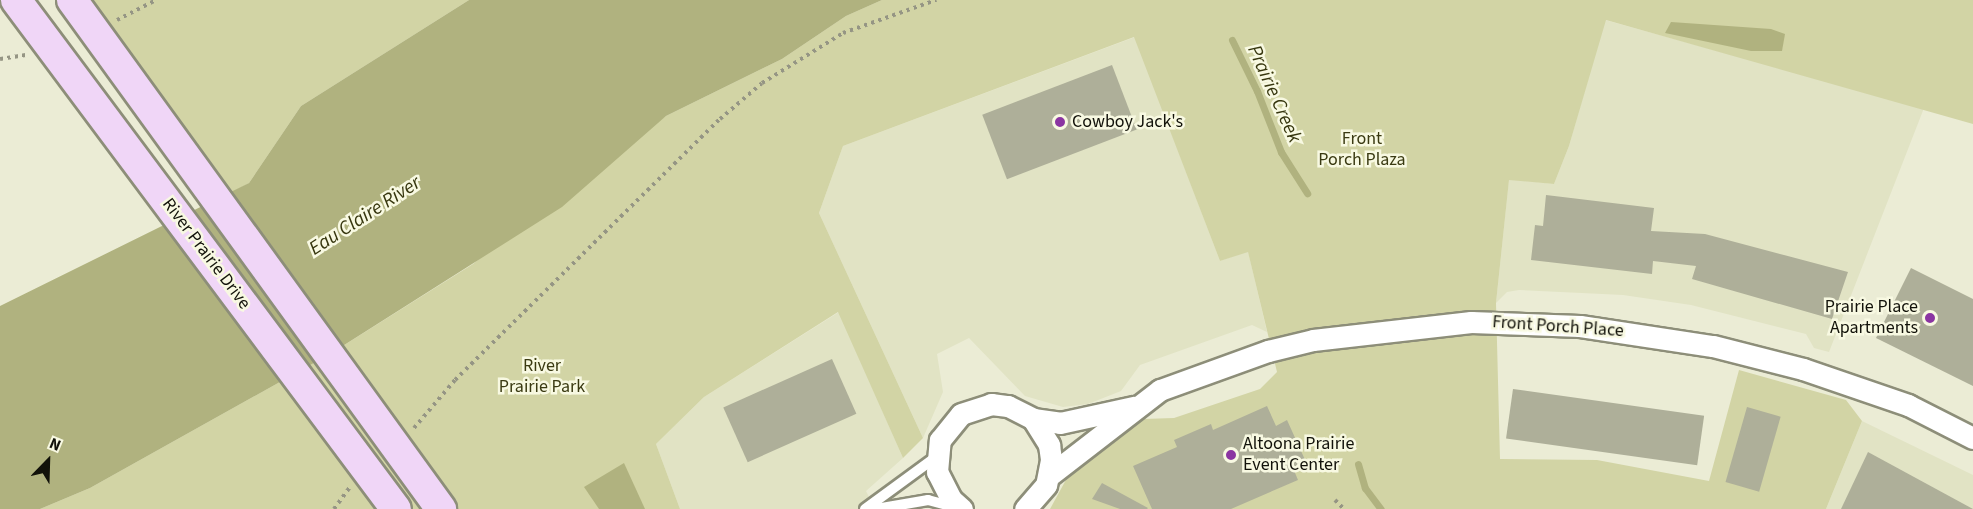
<!DOCTYPE html>
<style>
body{margin:0}
#map{position:relative;width:1973px;height:509px;overflow:hidden;background:#ebecd5;font-family:"Source Sans 3",sans-serif}
div>[style]{position:absolute}
[style*='--x']{left:calc(var(--x)*1px);top:calc(var(--y)*1px);width:calc(var(--w)*1px);rotate:calc(var(--a)*1deg)}
.built>*{inset:0;background:#e1e3c4}
.green>*{inset:0;background:#d2d4a5}
.water>*{inset:0;background:#b0b27f}
.stream>*{height:7px;margin:-3.5px;padding:0 3.5px;transform-origin:3.5px;border-radius:3.5px;background:#b0b27f}
.building>*{inset:0;background:#aeaf99;transform-origin:0 0}
.path>*{height:4px;margin-top:-2px;transform-origin:0;background:repeating-linear-gradient(90deg,#959584 0 3px,transparent 0 7.5px)}
.roads{filter:drop-shadow(2px 0 #8d8e79) drop-shadow(-2px 0 #8d8e79) drop-shadow(0 2px #8d8e79) drop-shadow(0 -2px #8d8e79)}
.service>*{height:10px;margin:-5px;padding:0 5px;transform-origin:5px;border-radius:5px;background:#fff}
.minor>*{height:21px;margin:-10.5px;padding:0 10.5px;transform-origin:10.5px;border-radius:10.5px;background:#fff}
.bridges{filter:drop-shadow(2px 0 #8d8e79) drop-shadow(-2px 0 #8d8e79) drop-shadow(0 2px #8d8e79) drop-shadow(0 -2px #8d8e79)}
.secondary-bridge>*{height:30px;margin:-15px;padding:0 15px;transform-origin:15px;border-radius:15px;background:#f0d6f7}
.dots>*{width:16px;height:16px;translate:-50% -50%;box-sizing:border-box;border:3px solid #f8f9e2;border-radius:50%}
span{translate:-50% -50%;white-space:nowrap;text-align:center;line-height:1.15;-webkit-text-stroke:5px #f8f9e2;paint-order:stroke}
.poi-label{font-size:18px;color:#12120a}
.left{translate:0 -50%;text-align:left}
.right{translate:-100% -50%;text-align:right}
.park-label{font-size:18px;color:#3a3a12}
.street-label{font-size:18px;color:#12120a}
.water-label{font-size:20px;color:#36360e;font-style:italic}
.north{position:absolute;left:18px;top:431px;width:60px;height:60px;-webkit-text-stroke:4px #f8f9e2;paint-order:stroke;rotate:23deg;font-size:16px;font-weight:700;line-height:24px;text-align:center;color:#12120a}
.north::after{content:'';display:block;margin:auto;width:21px;height:27px;background:#12120a;clip-path:polygon(50% 0,100% 100%,50% 72%,0 100%)}
</style>
<div id="map">
<div class="built">
<div style="clip-path:polygon(1605px 20px,1924px 108px,1829px 352px,1814px 348px,1806px 334px,1691px 305px,1623px 295px,1519px 290px,1507px 292px,1496px 303px,1509px 179px,1554px 184px,1569px 146px)"></div>
<div style="clip-path:polygon(1135px 37px,1220px 261px,1248px 251px,1267px 332px,1252px 325px,1140px 365px,1121px 391px,1088px 404px,1063px 407px,1025px 396px,969px 338px,937px 354px,943px 392px,923px 438px,819px 213px,843px 146px)"></div>
<div style="clip-path:polygon(839px 312px,903px 458px,866px 491px,875px 509px,680px 509px,656px 444px,704px 397px)"></div>
<div style="clip-path:polygon(1862px 421px,1973px 475px,1973px 509px,1826px 509px)"></div>
</div>
<div class="green">
<div style="clip-path:polygon(76px 0,469px 0,301px 106px,249px 183px,222px 198px)"></div>
<div style="clip-path:polygon(882px 0,1973px 0,1973px 124px,1606px 20px,1569px 146px,1554px 184px,1509px 180px,1496px 303px,1500px 459px,1597px 460px,1709px 481px,1739px 370px,1846px 400px,1862px 421px,1826px 509px,1050px 509px,1073px 467px,1116px 432px,1143px 419px,1174px 418px,1260px 389px,1277px 372px,1248px 252px,1220px 261px,1134px 37px,843px 146px,819px 213px,923px 438px,903px 458px,838px 312px,704px 397px,656px 444px,680px 509px,40px 509px,90px 488px,330px 354px,473px 264px,543px 206px,666px 116px,782px 59px,846px 16px)"></div>
</div>
<div class="water">
<div style="clip-path:polygon(469px 0,882px 0,846px 16px,782px 59px,666px 116px,562px 207px,330px 354px,90px 488px,40px 509px,0 509px,0 306px,249px 183px,301px 106px)"></div>
<div style="clip-path:polygon(1671px 22px,1771px 29px,1785px 34px,1782px 51px,1751px 51px,1665px 33px)"></div>
<div style="clip-path:polygon(624px 463px,645px 509px,599px 509px,584px 487px)"></div>
</div>
<div class="stream">
<div style="--x:1232;--y:40;--w:57;--a:63.9"></div>
<div style="--x:1257;--y:91;--w:66;--a:68.5"></div>
<div style="--x:1281;--y:152;--w:49;--a:57.6"></div>
<div style="--x:1358;--y:464;--w:25;--a:74"></div>
<div style="--x:1365;--y:488;--w:26;--a:53"></div>
</div>
<div class="building">
<div style="left:1112px;top:65px;width:69px;height:139px;rotate:69deg"></div>
<div style="clip-path:polygon(1546px 195px,1654px 208px,1651px 231px,1705px 234px,1848px 272px,1832px 319px,1692px 279px,1696px 266px,1653px 261px,1652px 274px,1531px 260px,1535px 225px,1543px 226px)"></div>
<div style="clip-path:polygon(1911px 268px,1973px 299px,1973px 386px,1876px 338px)"></div>
<div style="left:832px;top:359px;width:60px;height:119px;rotate:66deg"></div>
<div style="left:1513px;top:389px;width:193px;height:50px;rotate:8deg"></div>
<div style="clip-path:polygon(1267px 406px,1276px 426px,1287px 420px,1306px 462px,1293px 468px,1298px 480px,1231px 509px,1152px 509px,1133px 466px,1177px 447px,1174px 440px,1211px 424px,1213px 430px)"></div>
<div style="left:1747px;top:407px;width:35px;height:78px;rotate:16deg"></div>
<div style="clip-path:polygon(1868px 452px,1973px 509px,1841px 509px)"></div>
<div style="clip-path:polygon(1102px 483px,1148px 508px,1147px 509px,1120px 509px,1092px 499px)"></div>
</div>
<div class="path">
<div style="--x:117;--y:20;--w:44;--a:-27.1"></div>
<div style="--x:0;--y:59;--w:26;--a:-9"></div>
<div style="--x:414;--y:428;--w:63;--a:-49.5"></div>
<div style="--x:455;--y:380;--w:372;--a:-44.6"></div>
<div style="--x:720;--y:119;--w:55;--a:-40.6"></div>
<div style="--x:762;--y:83;--w:95;--a:-31.7"></div>
<div style="--x:843;--y:33;--w:99;--a:-19.5"></div>
<div style="--x:1335;--y:500;--w:13;--a:45"></div>
<div style="--x:334;--y:509;--w:26;--a:-54"></div>
</div>
<div class="roads">
<div class="service">
<div style="--x:865;--y:509;--w:88;--a:-36.2"></div>
<div style="--x:876;--y:509;--w:53;--a:-9.8"></div>
<div style="--x:928;--y:500;--w:28;--a:15"></div>
</div>
<div class="minor">
<div style="--x:1033;--y:419;--w:27;--a:8"></div>
<div style="--x:1060;--y:423;--w:75;--a:-12.4"></div>
<div style="--x:1050;--y:475;--w:139;--a:-37.7"></div>
<div style="--x:1160;--y:390;--w:115;--a:-19.9"></div>
<div style="--x:1268;--y:351;--w:46;--a:-13.7"></div>
<div style="--x:1313;--y:340;--w:159;--a:-6.5"></div>
<div style="--x:1471;--y:322;--w:109;--a:2.1"></div>
<div style="--x:1580;--y:326;--w:134;--a:8.6"></div>
<div style="--x:1713;--y:346;--w:93;--a:14.3"></div>
<div style="--x:1803;--y:369;--w:111;--a:18.9"></div>
<div style="--x:1908;--y:405;--w:73;--a:26.9"></div>
<div style="--x:962;--y:509;--w:15;--a:-138"></div>
<div style="--x:951;--y:499;--w:30;--a:-117"></div>
<div style="--x:937;--y:472;--w:32;--a:-85"></div>
<div style="--x:940;--y:440;--w:33;--a:-51"></div>
<div style="--x:961;--y:414;--w:32;--a:-18"></div>
<div style="--x:991;--y:404;--w:17;--a:7"></div>
<div style="--x:1008;--y:406;--w:28;--a:27"></div>
<div style="--x:1033;--y:419;--w:31;--a:58"></div>
<div style="--x:1049;--y:445;--w:15;--a:82"></div>
<div style="--x:1051;--y:460;--w:25;--a:101"></div>
<div style="--x:1046;--y:485;--w:32;--a:131"></div>
</div>
</div>
<div class="bridges">
<div class="secondary-bridge">
<div style="--x:16;--y:0;--w:635;--a:53.26"></div>
<div style="--x:72;--y:0;--w:629;--a:54.06"></div>
</div>
</div>
<div class="dots">
<div style="left:1060px;top:122px;background:#8b35a2"></div>
<div style="left:1930px;top:318px;background:#8b35a2"></div>
<div style="left:1231px;top:455px;background:#8b35a2"></div>
</div>
<div class="poi-label">
<span class="left" style="left:1072px;top:122px">Cowboy Jack's</span>
<span class="right" style="left:1918px;top:318px">Prairie Place<br>Apartments</span>
<span class="left" style="left:1243px;top:455px">Altoona Prairie<br>Event Center</span>
</div>
<div class="park-label">
<span style="left:1362px;top:150px">Front<br>Porch Plaza</span>
<span style="left:542px;top:377px">River<br>Prairie Park</span>
</div>
<div class="street-label">
<span style="left:206px;top:254px;rotate:53deg">River Prairie Drive</span>
<span style="left:1558px;top:327px;rotate:4deg">Front Porch Place</span>
</div>
<div class="water-label">
<span style="left:1274px;top:94px;rotate:66deg">Prairie Creek</span>
<span style="left:365px;top:216px;rotate:-33deg">Eau Claire River</span>
</div>
<div class="north">N</div>
</div>
